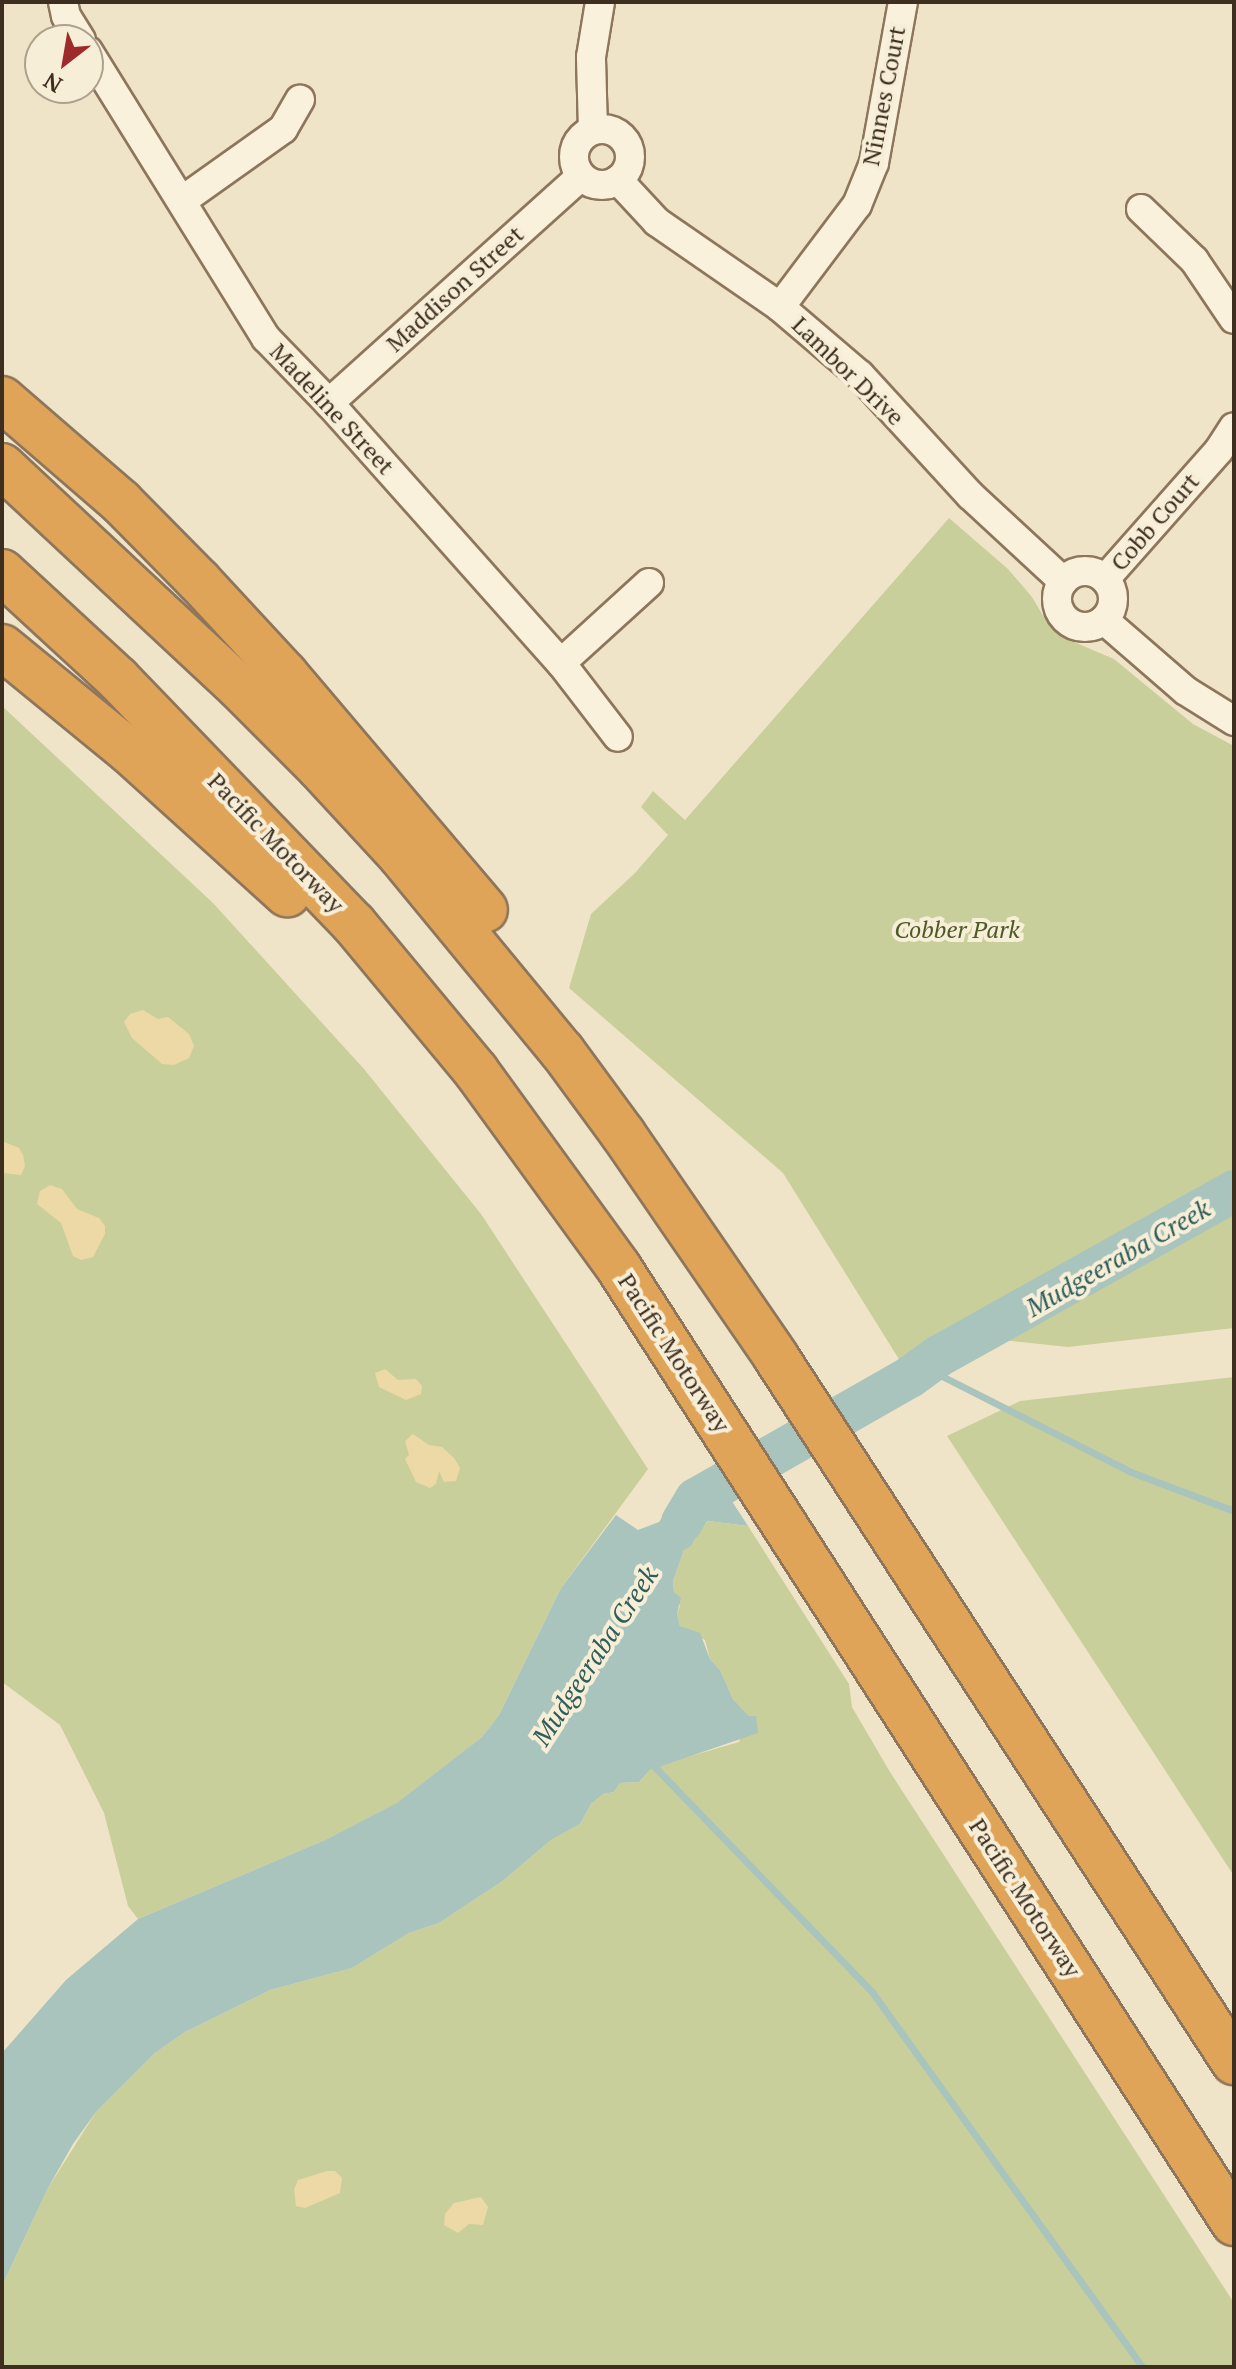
<!DOCTYPE html>
<style>
body{margin:0}
#map{position:relative;width:1236px;height:2369px;overflow:hidden;background:#f0e4c8;font-family:"PT Serif",serif}
div>[style]{position:absolute}
[style*='--x']{left:calc(var(--x)*1px);top:calc(var(--y)*1px);width:calc(var(--w)*1px);rotate:calc(var(--a)*1deg)}
.green>*{inset:0;background:#c9cf9b}
.sand>*{inset:0;background:#ecd9a5}
.water>*{inset:0;background:#a9c4bc}
.stream>*{height:7px;margin:-3.5px;padding:0 3.5px;transform-origin:3.5px;border-radius:3.5px;background:#a9c4bc}
.river>*{height:42px;margin:-21px;padding:0 21px;transform-origin:21px;border-radius:21px;background:#a9c4bc}
.roads{filter:drop-shadow(2px 0 #8d765c) drop-shadow(-2px 0 #8d765c) drop-shadow(0 2px #8d765c) drop-shadow(0 -2px #8d765c)}
.street>*{height:28px;margin:-14px;padding:0 14px;transform-origin:14px;border-radius:14px;background:#faf1dc}
.street>.ring{margin:-14px;padding:0;box-sizing:content-box;background:none;border:28px solid #faf1dc;border-radius:50%}
.highway>*{height:44px;margin:-22px;padding:0 22px;transform-origin:22px;border-radius:22px;background:#e0a458}
span{translate:-50% -50%;white-space:nowrap;text-align:center;line-height:1.15;-webkit-text-stroke:8px #f7eed8;paint-order:stroke}
.street-label{font-size:24px;color:#3d2e20}
.park-label{font-size:24px;color:#4d5a26;font-style:italic}
.water-label{font-size:26px;color:#2f5d5a;font-style:italic}
.frame{position:absolute;inset:0;border:4px solid #3d2e20;pointer-events:none}
.north{position:absolute;left:24px;top:24px;width:80px;height:80px;box-sizing:border-box;background:#f7eed8;border:2px solid #ada18e;border-radius:50%;rotate:211deg;font-size:22px;font-weight:700;line-height:32px;text-align:center;color:#3d2e20}
.north::after{content:'';display:block;margin:auto;width:28px;height:36px;background:#9e2a2b;clip-path:polygon(50% 0,100% 100%,50% 72%,0 100%)}
</style>
<div id="map">
<div class="green">
<div style="clip-path:polygon(949px 518px,1008px 569px,1032px 597px,1045px 619px,1067px 639px,1114px 659px,1193px 724px,1234px 746px,1234px 1328px,1068px 1347px,973px 1337px,910px 1377px,783px 1173px,569px 988px,591px 914px,635px 873px,668px 835px,641px 807px,653px 791px,685px 820px)"></div>
<div style="clip-path:polygon(2px 706px,213px 903px,364px 1069px,481px 1214px,648px 1469px,561px 1588px,499px 1715px,482px 1737px,398px 1803px,325px 1840px,138px 1919px,128px 1906px,104px 1813px,60px 1725px,2px 1682px)"></div>
<div style="clip-path:polygon(1234px 1377px,1234px 1876px,947px 1436px,1020px 1401px)"></div>
<div style="clip-path:polygon(708px 1521px,748px 1526px,849px 1684px,852px 1707px,890px 1772px,1234px 2303px,1234px 2367px,2px 2367px,2px 2286px,48px 2188px,96px 2112px,155px 2053px,185px 2032px,270px 1990px,352px 1968px,409px 1933px,439px 1923px,504px 1880px,551px 1840px,580px 1824px,591px 1804px,603px 1794px,614px 1792px,620px 1783px,639px 1782px,650px 1770px,670px 1762px,739px 1742px,749px 1716px,733px 1699px,720px 1670px,710px 1659px,705px 1640px,680px 1626px,677px 1613px,680px 1606px,674px 1592px,673px 1581px,684px 1550px)"></div>
</div>
<div class="sand">
<div style="clip-path:polygon(143px 1010px,158px 1019px,168px 1017px,189px 1034px,194px 1046px,189px 1058px,174px 1065px,162px 1064px,132px 1038px,124px 1022px,130px 1014px)"></div>
<div style="clip-path:polygon(2px 1141px,19px 1148px,23px 1155px,25px 1166px,21px 1175px,2px 1173px)"></div>
<div style="clip-path:polygon(50px 1185px,62px 1189px,77px 1209px,99px 1218px,105px 1226px,105px 1234px,93px 1257px,81px 1260px,73px 1256px,61px 1223px,37px 1204px,40px 1191px)"></div>
<div style="clip-path:polygon(385px 1369px,398px 1380px,416px 1379px,422px 1386px,421px 1394px,406px 1400px,379px 1387px,375px 1373px)"></div>
<div style="clip-path:polygon(413px 1434px,429px 1445px,442px 1447px,454px 1458px,460px 1468px,456px 1481px,444px 1482px,439px 1471px,436px 1484px,430px 1488px,416px 1482px,405px 1459px,409px 1455px,405px 1441px)"></div>
<div style="clip-path:polygon(327px 2171px,335px 2171px,342px 2178px,340px 2193px,305px 2208px,296px 2206px,294px 2190px,298px 2180px)"></div>
<div style="clip-path:polygon(481px 2197px,488px 2207px,483px 2225px,469px 2224px,458px 2233px,444px 2225px,445px 2214px,454px 2203px)"></div>
</div>
<div class="water">
<div style="clip-path:polygon(713px 1472px,748px 1526px,708px 1521px,701px 1526px,691px 1546px,684px 1550px,673px 1581px,674px 1592px,681px 1598px,677px 1613px,680px 1626px,700px 1633px,710px 1659px,720px 1670px,733px 1699px,749px 1716px,756px 1716px,758px 1733px,650px 1770px,639px 1782px,620px 1783px,614px 1792px,603px 1794px,591px 1804px,580px 1824px,551px 1840px,504px 1880px,439px 1923px,409px 1933px,352px 1968px,270px 1990px,185px 2032px,155px 2053px,96px 2112px,73px 2144px,48px 2188px,2px 2286px,2px 2053px,66px 1980px,138px 1919px,325px 1840px,397px 1803px,482px 1737px,499px 1715px,561px 1588px,616px 1515px,638px 1530px,659px 1522px,688px 1480px)"></div>
</div>
<div class="stream">
<div style="--x:924;--y:1367;--w:232;--a:26.9"></div>
<div style="--x:1131;--y:1472;--w:110;--a:20.7"></div>
<div style="--x:650;--y:1762;--w:320;--a:46"></div>
<div style="--x:872;--y:1992;--w:462;--a:54.2"></div>
</div>
<div class="river">
<div style="--x:682;--y:1522;--w:27;--a:-59"></div>
<div style="--x:696;--y:1499;--w:246;--a:-29.7"></div>
<div style="--x:910;--y:1377;--w:36;--a:-36"></div>
<div style="--x:939;--y:1356;--w:338;--a:-29.2"></div>
</div>
<div class="roads">
<div class="street">
<div style="--x:63;--y:2;--w:14;--a:78"></div>
<div style="--x:66;--y:16;--w:28;--a:58"></div>
<div style="--x:88;--y:51;--w:338;--a:58.2"></div>
<div style="--x:266;--y:338;--w:91;--a:45.9"></div>
<div style="--x:329;--y:403;--w:348;--a:48.3"></div>
<div style="--x:561;--y:663;--w:93;--a:52.4"></div>
<div class="ring" style="left:574px;top:129px;width:28px;height:28px"></div>
<div style="--x:593;--y:130;--w:73;--a:-91.6"></div>
<div style="--x:591;--y:57;--w:56;--a:-80.7"></div>
<div style="--x:618;--y:180;--w:57;--a:47.1"></div>
<div style="--x:657;--y:222;--w:150;--a:34.6"></div>
<div style="--x:780;--y:307;--w:105;--a:40.4"></div>
<div style="--x:860;--y:375;--w:163;--a:47.5"></div>
<div style="--x:970;--y:495;--w:127;--a:42.8"></div>
<div style="--x:183;--y:200;--w:123;--a:-35.4"></div>
<div style="--x:283;--y:129;--w:34;--a:-60"></div>
<div style="--x:1141;--y:209;--w:74;--a:43.9"></div>
<div style="--x:1194;--y:260;--w:71;--a:55.9"></div>
<div style="--x:780;--y:307;--w:128;--a:-53"></div>
<div style="--x:857;--y:205;--w:45;--a:-68"></div>
<div style="--x:874;--y:163;--w:164;--a:-79.8"></div>
<div style="--x:329;--y:403;--w:339;--a:-42"></div>
<div class="ring" style="left:1057px;top:571px;width:28px;height:28px"></div>
<div style="--x:1105;--y:579;--w:172;--a:-48.5"></div>
<div style="--x:1219;--y:450;--w:27;--a:-57"></div>
<div style="--x:1104;--y:620;--w:108;--a:40.9"></div>
<div style="--x:1186;--y:691;--w:57;--a:32"></div>
<div style="--x:561;--y:663;--w:119;--a:-42.3"></div>
</div>
<div class="highway">
<div style="--x:2;--y:399;--w:157;--a:40.9"></div>
<div style="--x:121;--y:502;--w:111;--a:45.4"></div>
<div style="--x:199;--y:581;--w:127;--a:47.2"></div>
<div style="--x:285;--y:674;--w:309;--a:49.7"></div>
<div style="--x:2;--y:466;--w:324;--a:43"></div>
<div style="--x:239;--y:687;--w:113;--a:45"></div>
<div style="--x:319;--y:767;--w:121;--a:47.3"></div>
<div style="--x:401;--y:856;--w:253;--a:50.5"></div>
<div style="--x:562;--y:1051;--w:103;--a:53.7"></div>
<div style="--x:623;--y:1134;--w:270;--a:55.5"></div>
<div style="--x:776;--y:1357;--w:841;--a:56.99"></div>
<div style="--x:2;--y:572;--w:158;--a:42.7"></div>
<div style="--x:118;--y:679;--w:340;--a:46.1"></div>
<div style="--x:354;--y:924;--w:191;--a:50.3"></div>
<div style="--x:476;--y:1071;--w:243;--a:54"></div>
<div style="--x:619;--y:1268;--w:1136;--a:57.22"></div>
<div style="--x:2;--y:647;--w:163;--a:39.3"></div>
<div style="--x:128;--y:750;--w:215;--a:42.2"></div>
</div>
</div>
<div class="street-label">
<span style="left:884px;top:96px;rotate:-79deg">Ninnes Court</span>
<span style="left:455px;top:289px;rotate:-42deg">Maddison Street</span>
<span style="left:848px;top:371px;rotate:44deg">Lambor Drive</span>
<span style="left:332px;top:409px;rotate:47deg">Madeline Street</span>
<span style="left:1155px;top:522px;rotate:-49deg">Cobb Court</span>
<span style="left:276px;top:843px;rotate:46deg">Pacific Motorway</span>
<span style="left:674px;top:1353px;rotate:57deg">Pacific Motorway</span>
<span style="left:1025px;top:1898px;rotate:57deg">Pacific Motorway</span>
</div>
<div class="park-label">
<span style="left:957px;top:930px">Cobber Park</span>
</div>
<div class="water-label">
<span style="left:1118px;top:1258px;rotate:-30deg">Mudgeeraba Creek</span>
<span style="left:595px;top:1656px;rotate:-57deg">Mudgeeraba Creek</span>
</div>
<div class="frame"></div>
<div class="north">N</div>
</div>
